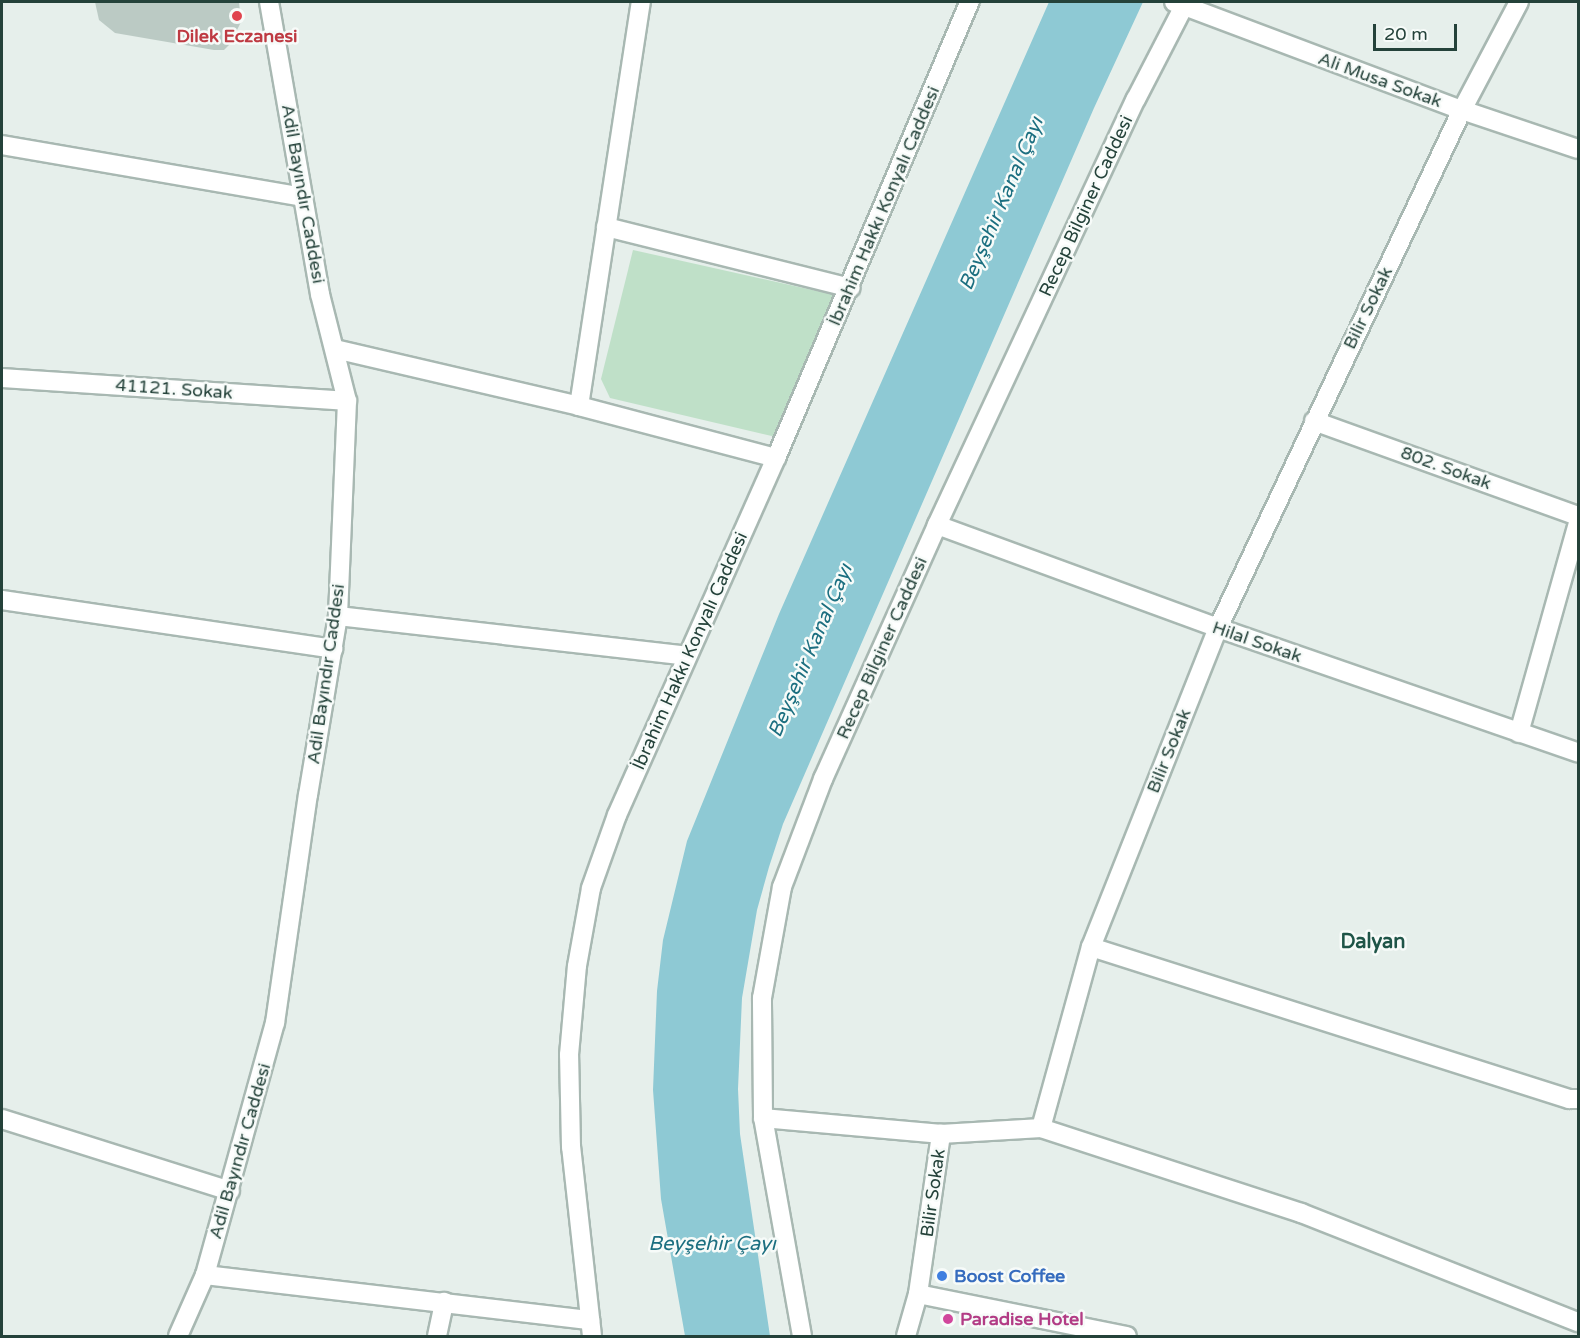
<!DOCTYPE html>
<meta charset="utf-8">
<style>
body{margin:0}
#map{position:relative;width:1580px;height:1338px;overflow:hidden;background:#e6efeb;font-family:"Varela Round",sans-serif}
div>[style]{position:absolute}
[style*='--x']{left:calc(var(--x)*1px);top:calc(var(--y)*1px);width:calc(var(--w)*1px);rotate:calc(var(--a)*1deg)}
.green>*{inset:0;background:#bfe0c8}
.water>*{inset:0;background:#8ec9d4}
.building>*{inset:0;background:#bbcac4}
.roads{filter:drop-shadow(2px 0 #a8b8b2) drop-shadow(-2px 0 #a8b8b2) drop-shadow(0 2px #a8b8b2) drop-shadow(0 -2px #a8b8b2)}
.street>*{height:18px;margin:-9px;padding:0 9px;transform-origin:9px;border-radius:9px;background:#fff}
.secondary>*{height:18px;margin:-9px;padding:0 9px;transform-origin:9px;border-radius:9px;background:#fff}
.dots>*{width:16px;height:16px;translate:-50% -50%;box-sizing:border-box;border:3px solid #f7fbf9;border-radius:50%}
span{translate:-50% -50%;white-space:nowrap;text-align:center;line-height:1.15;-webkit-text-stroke:5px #f7fbf9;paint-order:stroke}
.health-label{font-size:18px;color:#be3a42;font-weight:700}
.street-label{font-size:18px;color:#24423a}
.shop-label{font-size:18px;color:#366cbe;font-weight:700}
.left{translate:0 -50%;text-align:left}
.hotel-label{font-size:18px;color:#b23c85;font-weight:700}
.water-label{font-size:20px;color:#1c6f80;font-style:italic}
.neighbourhood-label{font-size:20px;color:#1f5548;font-weight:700}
.frame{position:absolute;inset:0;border:3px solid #24423a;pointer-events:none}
.scale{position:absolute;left:1373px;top:24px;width:84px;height:27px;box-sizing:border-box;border:3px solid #24423a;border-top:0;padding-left:8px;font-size:18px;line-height:21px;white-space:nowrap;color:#24423a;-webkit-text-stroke:4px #f7fbf9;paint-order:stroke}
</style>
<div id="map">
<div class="green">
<div style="clip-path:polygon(633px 250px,835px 295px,776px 437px,610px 398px,601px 379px)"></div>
</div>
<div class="water">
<div style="clip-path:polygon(1049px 2px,1143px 2px,1094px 108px,783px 824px,769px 867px,757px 910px,742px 998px,738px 1089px,740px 1134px,770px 1336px,685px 1336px,661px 1199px,653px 1090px,657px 991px,663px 940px,687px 841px,779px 614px)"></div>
</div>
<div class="building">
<div style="clip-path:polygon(95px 2px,239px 2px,241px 22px,230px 44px,224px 50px,214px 50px,115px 33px,99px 20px)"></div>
</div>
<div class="roads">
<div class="street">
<div style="--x:2;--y:145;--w:305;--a:9.8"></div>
<div style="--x:606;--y:227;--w:252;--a:14"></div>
<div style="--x:335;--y:349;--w:251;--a:13.1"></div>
<div style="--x:579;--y:406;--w:204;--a:14.8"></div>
<div style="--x:2;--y:378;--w:346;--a:3.8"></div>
<div style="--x:579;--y:406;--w:409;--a:-81.3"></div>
<div style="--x:1314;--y:421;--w:281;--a:19.8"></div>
<div style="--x:937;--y:525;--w:299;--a:20.1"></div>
<div style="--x:1218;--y:628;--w:381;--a:19.1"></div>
<div style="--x:2;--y:600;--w:335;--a:8.4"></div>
<div style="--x:338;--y:616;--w:351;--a:6.5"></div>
<div style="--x:1519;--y:733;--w:218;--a:-74.3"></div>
<div style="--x:1091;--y:947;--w:502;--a:17.64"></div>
<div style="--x:1569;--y:1099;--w:9;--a:0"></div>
<div style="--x:763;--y:1118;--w:179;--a:5.1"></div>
<div style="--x:2;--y:1119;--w:239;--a:17.5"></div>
<div style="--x:1041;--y:1128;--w:274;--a:18.1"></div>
<div style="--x:1301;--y:1213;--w:298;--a:21.5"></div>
<div style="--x:205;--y:1275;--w:388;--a:6.7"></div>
<div style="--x:918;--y:1294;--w:213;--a:11.4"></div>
<div style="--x:437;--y:1336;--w:35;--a:-78"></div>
<div style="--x:906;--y:1336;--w:44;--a:-74.1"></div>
<div style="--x:918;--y:1294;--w:162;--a:-81.8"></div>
<div style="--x:941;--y:1134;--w:100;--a:-3.4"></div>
<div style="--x:1041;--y:1128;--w:188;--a:-74.6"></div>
<div style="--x:1091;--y:947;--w:343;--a:-68.3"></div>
<div style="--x:1218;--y:628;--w:573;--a:-64.78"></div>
<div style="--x:1462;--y:110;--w:122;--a:-62.2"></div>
</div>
<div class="secondary">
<div style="--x:1174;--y:2;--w:308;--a:20.6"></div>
<div style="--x:1462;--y:110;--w:122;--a:18.6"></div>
<div style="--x:178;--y:1336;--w:67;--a:-66.1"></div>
<div style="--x:205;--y:1275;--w:262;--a:-74.5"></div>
<div style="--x:275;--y:1023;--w:230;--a:-81.8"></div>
<div style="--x:308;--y:795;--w:181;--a:-80.5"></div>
<div style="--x:338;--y:616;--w:215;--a:-87.6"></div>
<div style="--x:347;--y:401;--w:110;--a:-104.2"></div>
<div style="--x:320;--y:294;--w:296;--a:-99.9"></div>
<div style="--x:592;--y:1336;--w:190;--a:-96.3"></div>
<div style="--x:571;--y:1147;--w:92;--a:-91.2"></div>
<div style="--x:569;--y:1055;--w:89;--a:-84.9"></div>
<div style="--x:577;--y:966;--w:79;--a:-79.8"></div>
<div style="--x:591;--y:888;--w:77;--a:-70.4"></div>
<div style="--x:617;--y:815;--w:391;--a:-66"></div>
<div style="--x:776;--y:458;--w:496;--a:-67"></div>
<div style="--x:802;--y:1336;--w:221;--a:-100.1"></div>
<div style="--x:763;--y:1118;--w:120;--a:-90.5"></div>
<div style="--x:762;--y:998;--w:113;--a:-79.8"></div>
<div style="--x:782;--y:887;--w:116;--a:-69.2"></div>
<div style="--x:823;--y:779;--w:278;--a:-65.8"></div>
<div style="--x:937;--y:525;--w:470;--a:-65"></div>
<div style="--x:1136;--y:99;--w:109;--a:-62.7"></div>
</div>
</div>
<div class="dots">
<div style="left:237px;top:16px;background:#e0444e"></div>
<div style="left:942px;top:1276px;background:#3f7fe0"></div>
<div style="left:948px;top:1319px;background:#d1479c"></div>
</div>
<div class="health-label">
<span style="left:237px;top:36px">Dilek Eczanesi</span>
</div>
<div class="street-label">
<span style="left:1380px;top:80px;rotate:20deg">Ali Musa Sokak</span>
<span style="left:303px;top:194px;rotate:80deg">Adil Bayındır Caddesi</span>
<span style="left:884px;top:206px;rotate:-67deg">İbrahim Hakkı Konyalı Caddesi</span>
<span style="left:1086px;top:206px;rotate:-65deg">Recep Bilginer Caddesi</span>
<span style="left:1368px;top:308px;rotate:-64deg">Bilir Sokak</span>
<span style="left:174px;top:389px;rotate:4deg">41121. Sokak</span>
<span style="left:1446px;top:468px;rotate:20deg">802. Sokak</span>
<span style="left:1257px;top:642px;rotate:19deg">Hilal Sokak</span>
<span style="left:882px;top:648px;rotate:-66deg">Recep Bilginer Caddesi</span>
<span style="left:690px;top:651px;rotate:-66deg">İbrahim Hakkı Konyalı Caddesi</span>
<span style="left:326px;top:674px;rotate:-82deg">Adil Bayındır Caddesi</span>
<span style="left:1169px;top:751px;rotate:-68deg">Bilir Sokak</span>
<span style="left:240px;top:1151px;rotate:-74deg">Adil Bayındır Caddesi</span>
<span style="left:933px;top:1193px;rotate:-82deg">Bilir Sokak</span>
</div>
<div class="shop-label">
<span class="left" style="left:954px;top:1276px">Boost Coffee</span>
</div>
<div class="hotel-label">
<span class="left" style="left:960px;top:1319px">Paradise Hotel</span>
</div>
<div class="water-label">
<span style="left:1002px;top:204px;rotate:-67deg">Beyşehir Kanal Çayı</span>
<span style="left:811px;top:651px;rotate:-67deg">Beyşehir Kanal Çayı</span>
<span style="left:712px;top:1244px">Beyşehir Çayı</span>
</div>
<div class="neighbourhood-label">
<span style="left:1373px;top:942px">Dalyan</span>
</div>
<div class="frame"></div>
<div class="scale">20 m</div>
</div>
